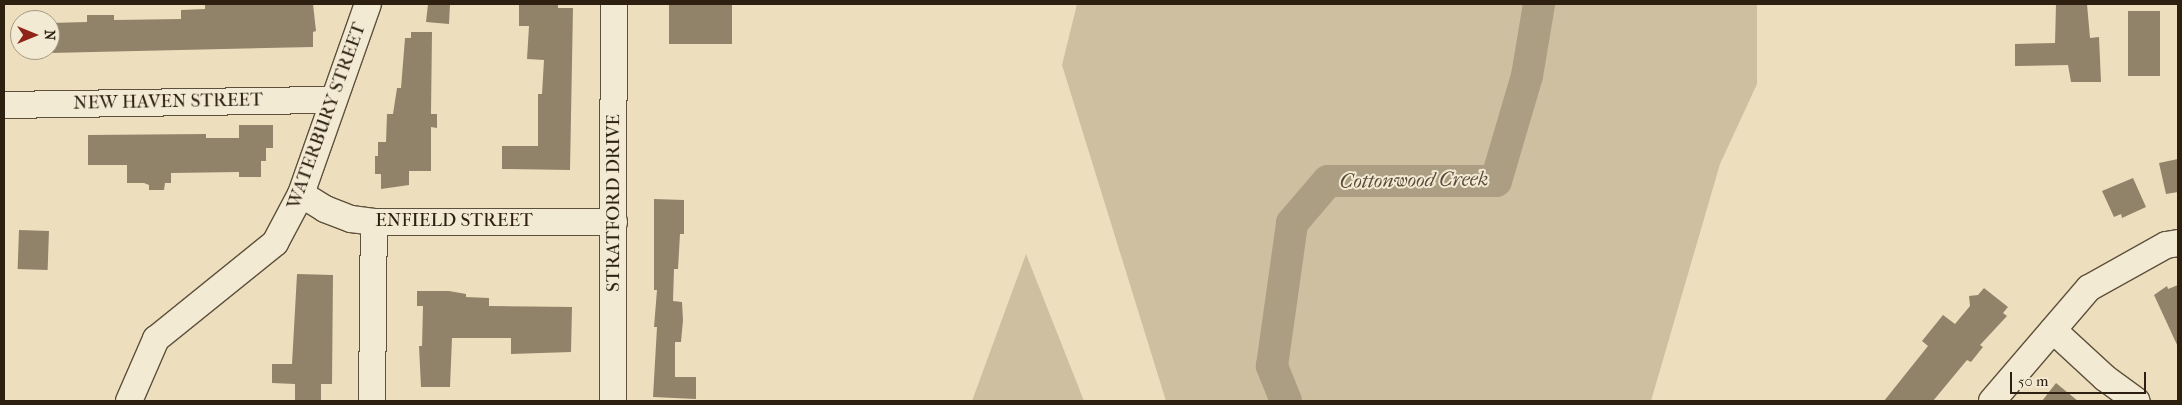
<!DOCTYPE html>
<style>
body{margin:0}
#map{position:relative;width:2182px;height:405px;overflow:hidden;background:#eddfbd;font-family:"IM FELL French Canon",serif}
div>[style]{position:absolute}
[style*='--x']{left:calc(var(--x)*1px);top:calc(var(--y)*1px);width:calc(var(--w)*1px);rotate:calc(var(--a)*1deg)}
.green>*{inset:0;background:#cdbfa0}
.river>*{height:32px;margin:-16px;padding:0 16px;transform-origin:16px;border-radius:16px;background:#ac9e83}
.building>*{inset:0;background:#91836a;transform-origin:0 0}
.roads{filter:drop-shadow(1px 0 #5e503c) drop-shadow(-1px 0 #5e503c) drop-shadow(0 1px #5e503c) drop-shadow(0 -1px #5e503c)}
.minor>*{height:26px;margin:-13px;padding:0 13px;transform-origin:13px;border-radius:13px;background:#f3ead4}
span{translate:-50% -50%;white-space:nowrap;text-align:center;line-height:1.15;-webkit-text-stroke:4px #f3ead4;paint-order:stroke}
.street-label{font-size:19px;color:#2e2011}
.water-label{font-size:20px;color:#5a4c39;font-style:italic}
.frame{position:absolute;inset:0;border:5px solid #2e2011;pointer-events:none}
.north{position:absolute;left:10px;top:10px;width:50px;height:50px;box-sizing:border-box;background:#f3ead4;border:1px solid #a49986;border-radius:50%;rotate:90deg;font-size:14px;font-weight:700;line-height:20px;text-align:center;color:#2e2011}
.north::after{content:'';display:block;margin:auto;width:18px;height:22px;background:#8f2418;clip-path:polygon(50% 0,100% 100%,50% 72%,0 100%)}
.scale{position:absolute;left:2010px;top:372px;width:136px;height:22px;box-sizing:border-box;border:2px solid #2e2011;border-top:0;padding-left:6px;font-size:15px;line-height:18px;white-space:nowrap;color:#2e2011;-webkit-text-stroke:4px #f3ead4;paint-order:stroke}
</style>
<div id="map">
<div class="green">
<div style="clip-path:polygon(1077px 4px,1757px 4px,1757px 84px,1720px 164px,1651px 401px,1166px 401px,1062px 65px)"></div>
<div style="clip-path:polygon(1026px 254px,1084px 401px,972px 401px)"></div>
</div>
<div class="river">
<div style="--x:1286;--y:401;--w:38;--a:-112"></div>
<div style="--x:1272;--y:366;--w:144;--a:-82"></div>
<div style="--x:1292;--y:223;--w:55;--a:-49.4"></div>
<div style="--x:1328;--y:181;--w:168;--a:0"></div>
<div style="--x:1496;--y:181;--w:109;--a:-73.6"></div>
<div style="--x:1527;--y:76;--w:73;--a:-80.5"></div>
</div>
<div class="building">
<div style="clip-path:polygon(205px 4px,313px 4px,316px 31px,313px 32px,313px 47px,50px 53px,50px 23px,87px 22px,87px 15px,114px 15px,114px 20px,181px 19px,181px 10px,205px 9px)"></div>
<div style="clip-path:polygon(428px 4px,450px 4px,449px 24px,426px 22px)"></div>
<div style="clip-path:polygon(519px 4px,558px 4px,558px 8px,573px 8px,570px 170px,502px 169px,502px 146px,538px 146px,538px 94px,542px 94px,544px 60px,527px 59px,529px 26px,519px 26px)"></div>
<div style="left:669px;top:4px;width:63px;height:40px"></div>
<div style="clip-path:polygon(2056px 4px,2087px 4px,2090px 38px,2099px 37px,2101px 82px,2071px 82px,2068px 65px,2015px 66px,2015px 44px,2055px 43px)"></div>
<div style="left:2128px;top:11px;width:32px;height:65px"></div>
<div style="clip-path:polygon(411px 32px,432px 32px,431px 114px,437px 114px,437px 128px,431px 127px,431px 171px,409px 171px,409px 185px,381px 189px,381px 174px,375px 174px,375px 156px,378px 156px,378px 142px,386px 142px,387px 114px,393px 114px,397px 88px,401px 88px,405px 38px,411px 38px)"></div>
<div style="clip-path:polygon(239px 125px,273px 125px,273px 148px,266px 148px,266px 161px,261px 161px,261px 177px,239px 177px,239px 172px,171px 173px,171px 183px,165px 183px,164px 190px,149px 190px,149px 185px,144px 183px,127px 183px,127px 165px,88px 165px,88px 135px,206px 134px,206px 138px,239px 138px)"></div>
<div style="clip-path:polygon(2178px 159px,2178px 192px,2166px 194px,2159px 163px)"></div>
<div style="clip-path:polygon(2133px 178px,2146px 207px,2122px 218px,2121px 214px,2114px 217px,2102px 191px)"></div>
<div style="clip-path:polygon(654px 199px,684px 200px,684px 234px,680px 234px,678px 269px,674px 269px,673px 301px,682px 302px,683px 320px,681px 342px,675px 342px,675px 377px,696px 377px,696px 399px,653px 397px,657px 327px,654px 327px,657px 290px,654px 290px)"></div>
<div style="left:19px;top:230px;width:30px;height:39px;rotate:2deg"></div>
<div style="clip-path:polygon(297px 274px,333px 275px,332px 384px,321px 384px,321px 401px,295px 401px,295px 384px,272px 383px,272px 364px,292px 364px)"></div>
<div style="clip-path:polygon(2178px 285px,2178px 347px,2154px 295px,2167px 286px,2168px 289px)"></div>
<div style="clip-path:polygon(1984px 288px,2008px 307px,2003px 313px,2007px 316px,1980px 345px,1983px 347px,1971px 362px,1967px 360px,1933px 401px,1884px 401px,1928px 346px,1922px 341px,1943px 315px,1955px 324px,1970px 306px,1969px 296px,1978px 295px)"></div>
<div style="clip-path:polygon(417px 291px,449px 291px,466px 294px,466px 297px,489px 298px,489px 306px,572px 307px,571px 352px,511px 354px,511px 338px,452px 338px,450px 387px,421px 387px,419px 346px,422px 346px,423px 306px,417px 306px)"></div>
<div style="clip-path:polygon(2056px 383px,2078px 401px,2042px 401px)"></div>
</div>
<div class="roads">
<div class="minor">
<div style="--x:4;--y:105;--w:328;--a:-0.9"></div>
<div style="--x:301;--y:194;--w:28;--a:32"></div>
<div style="--x:325;--y:209;--w:28;--a:21"></div>
<div style="--x:351;--y:219;--w:23;--a:7"></div>
<div style="--x:374;--y:222;--w:240;--a:0"></div>
<div style="--x:2053;--y:330;--w:71;--a:42.7"></div>
<div style="--x:2105;--y:378;--w:39;--a:36"></div>
<div style="--x:129;--y:401;--w:68;--a:-66.5"></div>
<div style="--x:156;--y:339;--w:153;--a:-38.9"></div>
<div style="--x:275;--y:243;--w:55;--a:-62"></div>
<div style="--x:301;--y:194;--w:201;--a:-70.6"></div>
<div style="--x:372;--y:401;--w:179;--a:-89.4"></div>
<div style="--x:613;--y:401;--w:397;--a:-89.9"></div>
<div style="--x:1992;--y:401;--w:149;--a:-49.4"></div>
<div style="--x:2089;--y:288;--w:88;--a:-29.2"></div>
<div style="--x:2166;--y:245;--w:12;--a:-9"></div>
</div>
</div>
<div class="street-label">
<span style="left:168px;top:102px;rotate:-1deg">NEW HAVEN STREET</span>
<span style="left:327px;top:116px;rotate:-70deg">WATERBURY STREET</span>
<span style="left:614px;top:203px;rotate:-90deg">STRATFORD DRIVE</span>
<span style="left:454px;top:221px">ENFIELD STREET</span>
</div>
<div class="water-label">
<span style="left:1414px;top:180px;rotate:-1deg">Cottonwood Creek</span>
</div>
<div class="frame"></div>
<div class="north">N</div>
<div class="scale">50 m</div>
</div>
